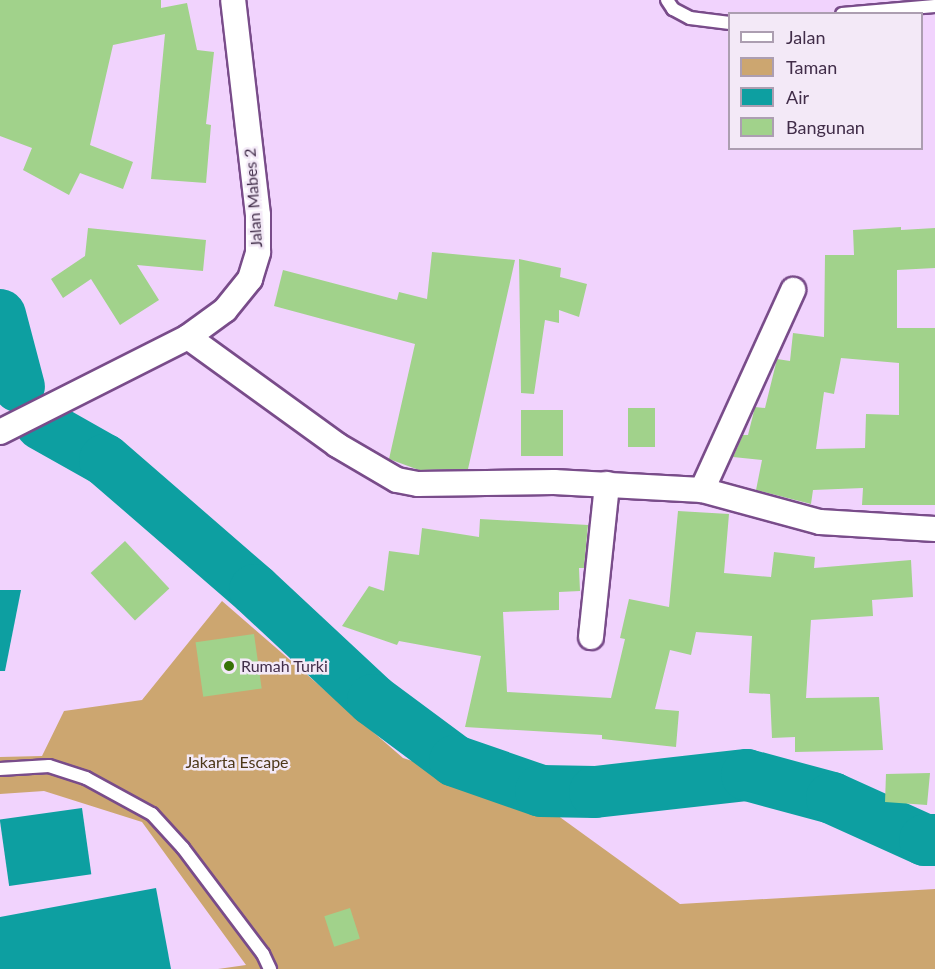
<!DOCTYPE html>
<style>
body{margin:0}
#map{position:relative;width:935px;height:969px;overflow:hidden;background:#f1d3fd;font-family:Lato,sans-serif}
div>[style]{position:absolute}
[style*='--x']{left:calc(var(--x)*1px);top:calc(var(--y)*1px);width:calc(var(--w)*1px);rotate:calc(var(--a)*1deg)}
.green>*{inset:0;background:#cca670}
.water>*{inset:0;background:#0d9fa1;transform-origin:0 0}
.river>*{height:52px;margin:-26px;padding:0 26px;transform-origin:26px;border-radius:26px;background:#0d9fa1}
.building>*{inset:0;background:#a1d28b;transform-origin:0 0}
.roads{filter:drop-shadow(2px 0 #794c8a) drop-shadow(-2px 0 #794c8a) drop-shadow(0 2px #794c8a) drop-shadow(0 -2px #794c8a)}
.lane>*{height:12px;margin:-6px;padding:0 6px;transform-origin:6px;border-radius:6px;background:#fff}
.street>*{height:24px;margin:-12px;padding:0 12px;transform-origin:12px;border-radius:12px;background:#fff}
.dots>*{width:16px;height:16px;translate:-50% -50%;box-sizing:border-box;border:3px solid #f3e9f7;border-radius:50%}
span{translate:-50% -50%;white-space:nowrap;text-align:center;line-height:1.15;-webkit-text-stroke:5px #f3e9f7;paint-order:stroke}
.street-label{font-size:16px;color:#412d49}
.poi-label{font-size:16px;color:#412d49}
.left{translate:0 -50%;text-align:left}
.park-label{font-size:16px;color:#4c3718}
.legend{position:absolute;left:728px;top:12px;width:195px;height:138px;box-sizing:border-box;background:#f3e9f7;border:2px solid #ac9eb1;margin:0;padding:8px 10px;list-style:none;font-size:18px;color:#412d49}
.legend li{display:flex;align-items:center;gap:12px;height:30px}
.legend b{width:30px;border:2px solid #ac9eb1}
</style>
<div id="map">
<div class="green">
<div style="clip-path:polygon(222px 601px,403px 758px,539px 802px,680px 904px,935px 889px,935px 969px,218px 969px,246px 965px,142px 822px,44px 791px,0 794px,0 757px,42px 756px,64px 711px,142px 700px)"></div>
</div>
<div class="water">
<div style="clip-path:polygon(21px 590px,5px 671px,0 671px,0 590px)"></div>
<div style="left:82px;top:808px;width:67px;height:83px;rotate:82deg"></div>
<div style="clip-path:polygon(156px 888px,171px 969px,0 969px,0 917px)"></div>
</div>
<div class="river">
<div style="--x:0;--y:315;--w:74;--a:75.2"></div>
<div style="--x:41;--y:424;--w:73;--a:29.4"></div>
<div style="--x:105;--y:460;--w:198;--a:40.9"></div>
<div style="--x:255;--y:590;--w:161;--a:43"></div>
<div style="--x:373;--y:700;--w:102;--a:36.6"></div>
<div style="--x:455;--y:761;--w:91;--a:19.2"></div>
<div style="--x:541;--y:791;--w:54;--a:1.1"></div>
<div style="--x:595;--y:792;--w:153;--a:-6.4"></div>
<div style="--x:747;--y:775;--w:88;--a:15.1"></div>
<div style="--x:832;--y:798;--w:102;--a:24.3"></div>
<div style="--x:925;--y:840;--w:10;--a:0"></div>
</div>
<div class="building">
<div style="clip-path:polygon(0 0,161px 0,161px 8px,187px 3px,197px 50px,214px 52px,206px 124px,211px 125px,206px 183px,151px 179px,165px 34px,113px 45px,90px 145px,133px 162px,123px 189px,80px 173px,69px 195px,23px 170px,32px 148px,0 136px)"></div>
<div style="clip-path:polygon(evenodd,901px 227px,901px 230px,935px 228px,935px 268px,897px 270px,897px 328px,935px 328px,935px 505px,862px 505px,863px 488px,813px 490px,811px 504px,756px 490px,762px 460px,733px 457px,743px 435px,748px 435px,755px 407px,765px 408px,777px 359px,790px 361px,793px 333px,824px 337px,825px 255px,854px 255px,853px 230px,901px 227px,841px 358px,899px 363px,899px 415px,866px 414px,865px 448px,816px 449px,824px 392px,834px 394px,841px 358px)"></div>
<div style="clip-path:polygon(88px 228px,206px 240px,203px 271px,137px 265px,159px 300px,120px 325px,91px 279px,63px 298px,51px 279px,85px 256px)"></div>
<div style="clip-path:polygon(432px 252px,515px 260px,468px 469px,419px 470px,389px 459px,415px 344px,274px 306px,283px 270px,397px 300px,399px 292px,427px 299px)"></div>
<div style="clip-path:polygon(519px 259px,561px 268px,560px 277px,587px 284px,579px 317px,559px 310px,559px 323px,545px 320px,534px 394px,521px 393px)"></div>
<div style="left:628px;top:408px;width:27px;height:39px"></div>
<div style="left:563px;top:410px;width:46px;height:42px;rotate:90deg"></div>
<div style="clip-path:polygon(678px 511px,729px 514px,724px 573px,771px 577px,774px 552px,815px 557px,814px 568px,911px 560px,913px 597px,872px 600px,873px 616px,811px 620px,806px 698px,879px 697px,883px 750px,795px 752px,795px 737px,772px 738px,770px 694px,749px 693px,752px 636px,696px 632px,691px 655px,670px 650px,655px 709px,679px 711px,676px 747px,602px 739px,602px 735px,465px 727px,481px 656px,399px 641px,397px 645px,342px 626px,369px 586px,384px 591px,389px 551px,419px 555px,422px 528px,479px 537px,480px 519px,588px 525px,584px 568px,579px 568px,580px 591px,559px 592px,559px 610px,503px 612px,507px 692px,611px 698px,625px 639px,620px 638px,629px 599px,669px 607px)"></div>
<div style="left:125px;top:541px;width:65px;height:47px;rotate:47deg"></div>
<div style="left:254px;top:634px;width:55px;height:59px;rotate:82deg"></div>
<div style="clip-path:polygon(930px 773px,927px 805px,885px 802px,886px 774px)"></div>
<div style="left:350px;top:908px;width:32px;height:27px;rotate:72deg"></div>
</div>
<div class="roads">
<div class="lane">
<div style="--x:667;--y:0;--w:11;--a:56"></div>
<div style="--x:673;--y:9;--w:19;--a:28"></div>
<div style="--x:690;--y:18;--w:40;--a:7.1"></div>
<div style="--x:842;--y:14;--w:93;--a:-4.9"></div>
<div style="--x:0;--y:769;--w:49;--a:-3.5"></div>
<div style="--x:49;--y:766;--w:39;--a:18"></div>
<div style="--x:86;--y:778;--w:75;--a:28.6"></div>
<div style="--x:152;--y:814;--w:46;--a:47.6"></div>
<div style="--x:183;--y:848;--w:133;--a:53"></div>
<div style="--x:263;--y:954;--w:17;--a:65"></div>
</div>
<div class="street">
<div style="--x:188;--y:337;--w:184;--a:35.9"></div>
<div style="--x:337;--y:445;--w:69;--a:30.3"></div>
<div style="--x:397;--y:480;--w:21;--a:11"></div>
<div style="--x:418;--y:484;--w:136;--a:-0.8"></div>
<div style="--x:554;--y:482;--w:148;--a:3.1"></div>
<div style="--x:702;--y:490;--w:122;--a:15.2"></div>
<div style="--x:820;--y:522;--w:115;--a:3.5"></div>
<div style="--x:0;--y:432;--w:211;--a:-26.8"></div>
<div style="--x:188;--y:337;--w:46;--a:-36.1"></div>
<div style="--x:225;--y:310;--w:40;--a:-51"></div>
<div style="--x:250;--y:279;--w:28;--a:-73"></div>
<div style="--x:258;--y:252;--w:37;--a:-90"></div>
<div style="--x:258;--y:215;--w:216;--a:-96.6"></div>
<div style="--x:702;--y:490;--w:220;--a:-65.5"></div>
<div style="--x:591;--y:637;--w:154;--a:-84"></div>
</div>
</div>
<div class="dots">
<div style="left:229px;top:666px;background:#367205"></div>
</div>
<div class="street-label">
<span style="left:253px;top:198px;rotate:-94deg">Jalan Mabes 2</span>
</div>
<div class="poi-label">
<span class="left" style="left:241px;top:666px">Rumah Turki</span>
</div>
<div class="park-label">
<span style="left:237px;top:762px">Jakarta Escape</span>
</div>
<ul class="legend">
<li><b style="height:8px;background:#fff"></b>Jalan</li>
<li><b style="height:16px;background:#cca670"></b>Taman</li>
<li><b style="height:16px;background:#0d9fa1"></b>Air</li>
<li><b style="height:16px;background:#a1d28b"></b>Bangunan</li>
</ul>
</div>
